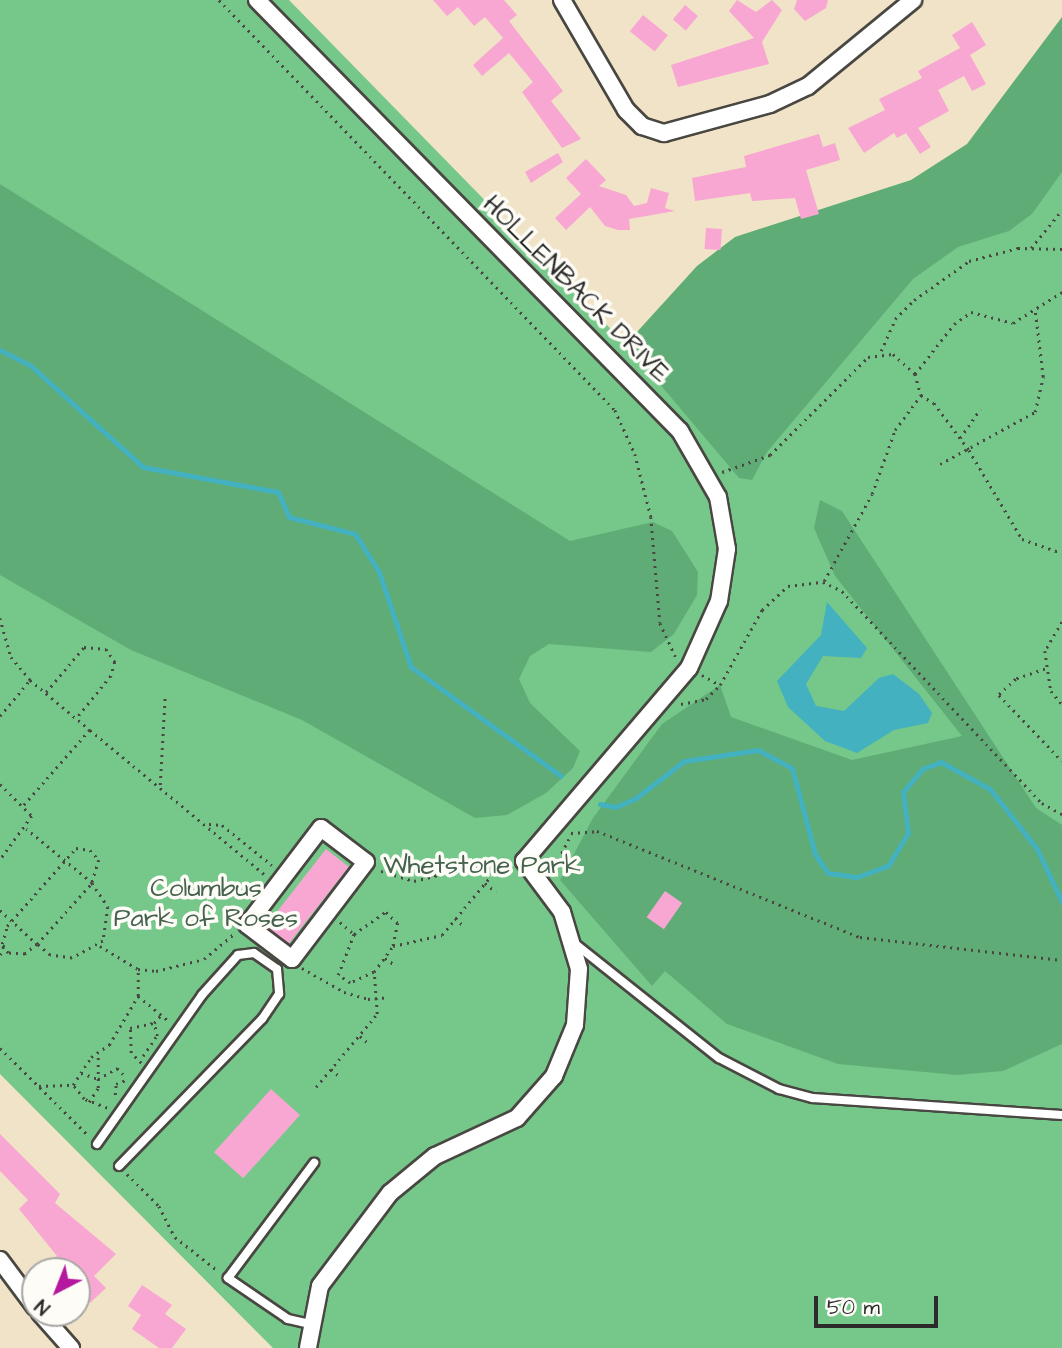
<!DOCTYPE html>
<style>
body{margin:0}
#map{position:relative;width:1062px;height:1348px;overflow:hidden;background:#f1e3c7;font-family:"Architects Daughter",sans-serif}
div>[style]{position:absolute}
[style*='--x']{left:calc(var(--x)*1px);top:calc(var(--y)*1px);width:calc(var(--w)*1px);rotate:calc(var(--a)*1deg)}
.green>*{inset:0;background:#75c88a}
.forest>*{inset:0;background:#60ac76}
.water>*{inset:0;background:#43b1bf}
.stream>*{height:5px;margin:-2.5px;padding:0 2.5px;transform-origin:2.5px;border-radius:2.5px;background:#43b1bf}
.building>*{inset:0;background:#f8a7d2;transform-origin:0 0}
.path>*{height:2.5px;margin-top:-1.25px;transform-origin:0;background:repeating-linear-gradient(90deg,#494742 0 2px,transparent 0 7px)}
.roads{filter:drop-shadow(2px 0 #494742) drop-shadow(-2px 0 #494742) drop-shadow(0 2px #494742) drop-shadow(0 -2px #494742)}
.lane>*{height:8px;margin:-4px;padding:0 4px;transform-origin:4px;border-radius:4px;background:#fff}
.street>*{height:16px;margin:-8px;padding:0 8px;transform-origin:8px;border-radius:8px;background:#fff}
span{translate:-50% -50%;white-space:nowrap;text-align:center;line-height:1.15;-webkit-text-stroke:7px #fdfcf7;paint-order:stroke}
.street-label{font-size:26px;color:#2b2b2b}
.park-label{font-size:26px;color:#45624c}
.north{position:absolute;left:21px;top:1257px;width:70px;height:70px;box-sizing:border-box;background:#fdfcf7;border:2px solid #a9a8a5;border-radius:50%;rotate:222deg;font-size:19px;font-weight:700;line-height:28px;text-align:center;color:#2b2b2b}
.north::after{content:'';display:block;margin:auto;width:24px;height:32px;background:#b5179e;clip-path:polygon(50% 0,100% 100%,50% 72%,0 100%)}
.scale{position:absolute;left:814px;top:1296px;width:124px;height:32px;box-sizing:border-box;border:4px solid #2b2b2b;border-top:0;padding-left:9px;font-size:21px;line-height:24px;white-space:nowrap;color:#2b2b2b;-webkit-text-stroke:5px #fdfcf7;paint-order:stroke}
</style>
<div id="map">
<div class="green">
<div style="clip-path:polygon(0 0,289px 0,735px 456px,1062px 45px,1062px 1348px,273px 1348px,0 1074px)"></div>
</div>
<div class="forest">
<div style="clip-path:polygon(1062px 17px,1062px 172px,1032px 214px,1009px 231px,958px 247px,913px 279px,767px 452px,752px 480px,739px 478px,626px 344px,697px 266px,735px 237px,911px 180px,967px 144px)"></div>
<div style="clip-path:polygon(0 184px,570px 541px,653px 522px,672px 531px,698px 572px,697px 595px,674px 634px,651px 652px,549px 644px,530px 656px,519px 679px,530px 703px,580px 751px,573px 768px,546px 793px,507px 815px,475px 818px,302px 720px,131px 650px,0 575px)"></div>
<div style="clip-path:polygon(820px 500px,842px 511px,1036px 808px,1062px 825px,1062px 1044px,1003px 1071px,957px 1075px,838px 1064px,727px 1024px,665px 971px,652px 986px,560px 880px,593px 818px,662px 724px,720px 685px,731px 717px,852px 760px,962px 736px,835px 576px,814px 528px)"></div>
</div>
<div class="water">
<div style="clip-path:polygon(827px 602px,867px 648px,861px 658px,823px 656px,806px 684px,816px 706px,844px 711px,879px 678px,893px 674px,919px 694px,932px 713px,928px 723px,894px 730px,857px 753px,825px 741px,788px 707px,777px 681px,821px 635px)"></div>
</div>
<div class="stream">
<div style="--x:0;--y:350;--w:35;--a:27"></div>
<div style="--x:31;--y:366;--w:151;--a:42"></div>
<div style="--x:143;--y:467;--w:137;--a:10.5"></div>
<div style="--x:278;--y:492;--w:27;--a:66"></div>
<div style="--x:289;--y:517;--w:68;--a:14.4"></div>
<div style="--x:355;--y:534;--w:45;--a:57.7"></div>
<div style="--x:379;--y:572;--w:100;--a:71.4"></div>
<div style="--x:411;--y:667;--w:185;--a:36"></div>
<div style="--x:600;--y:804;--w:16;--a:11"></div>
<div style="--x:616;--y:807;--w:22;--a:-24"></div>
<div style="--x:636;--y:798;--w:61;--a:-37.6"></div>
<div style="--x:684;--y:761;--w:75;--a:-8.5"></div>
<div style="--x:758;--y:750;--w:38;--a:28"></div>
<div style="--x:792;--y:768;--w:89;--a:75"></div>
<div style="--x:815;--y:854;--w:23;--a:56"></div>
<div style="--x:828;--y:873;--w:29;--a:8"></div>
<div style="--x:857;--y:877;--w:33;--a:-20"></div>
<div style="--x:888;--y:866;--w:39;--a:-59"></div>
<div style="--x:908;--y:833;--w:41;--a:-97"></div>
<div style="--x:903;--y:792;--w:30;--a:-50"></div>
<div style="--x:922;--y:769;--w:20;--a:-20"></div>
<div style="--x:941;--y:762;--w:56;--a:28.9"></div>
<div style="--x:990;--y:789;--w:76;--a:51.9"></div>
<div style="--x:1037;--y:849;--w:59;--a:64.7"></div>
</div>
<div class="building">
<div style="clip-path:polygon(433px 0,504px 0,517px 15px,509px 21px,563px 91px,551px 101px,581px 139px,562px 148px,522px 92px,533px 82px,509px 53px,482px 76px,473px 65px,503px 38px,485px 17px,474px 26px,458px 7px,447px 16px)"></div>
<div style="clip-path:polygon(737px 0,756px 12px,772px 0,782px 10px,762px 42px,769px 64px,678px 87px,671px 65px,754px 38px,729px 11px)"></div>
<div style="clip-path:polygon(797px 0,828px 0,826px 8px,805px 21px,794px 9px)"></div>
<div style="left:685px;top:5px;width:17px;height:19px;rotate:40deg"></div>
<div style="left:643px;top:15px;width:32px;height:21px;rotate:39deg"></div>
<div style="clip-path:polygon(972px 22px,986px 45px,970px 55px,986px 84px,972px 91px,964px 76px,938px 90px,949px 111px,918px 128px,931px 147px,920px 154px,906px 133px,897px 138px,894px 133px,864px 153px,848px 128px,885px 110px,879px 99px,922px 78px,918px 71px,960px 48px,952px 35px)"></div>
<div style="clip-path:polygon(819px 134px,823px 147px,835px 143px,840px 160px,806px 170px,819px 214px,801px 219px,795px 198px,752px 201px,750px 193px,695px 201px,692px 178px,746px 167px,744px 156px)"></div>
<div style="clip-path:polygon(558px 153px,563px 162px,531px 183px,525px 172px)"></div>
<div style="clip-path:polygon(586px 159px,606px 180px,599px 186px,626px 195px,634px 206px,647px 203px,651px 188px,669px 193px,665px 208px,675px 211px,629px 219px,630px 230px,618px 230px,605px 226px,590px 207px,566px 230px,555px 218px,581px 194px,566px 178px)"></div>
<div style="left:706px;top:228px;width:16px;height:21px;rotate:4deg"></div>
<div style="left:326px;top:849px;width:29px;height:98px;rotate:38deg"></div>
<div style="left:665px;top:891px;width:21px;height:32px;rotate:35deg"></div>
<div style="left:271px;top:1089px;width:39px;height:85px;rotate:42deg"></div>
<div style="clip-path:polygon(0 1134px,60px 1194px,55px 1203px,116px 1254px,94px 1276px,106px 1288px,90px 1303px,77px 1291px,77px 1271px,62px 1271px,52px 1261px,57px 1256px,19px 1209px,28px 1200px,0 1171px)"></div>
<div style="clip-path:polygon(142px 1285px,172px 1305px,165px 1314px,186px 1329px,172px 1348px,159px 1348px,132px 1329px,141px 1315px,128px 1306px)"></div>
</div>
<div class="path">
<div style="--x:219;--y:0;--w:570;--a:46"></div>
<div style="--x:615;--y:410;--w:48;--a:65.6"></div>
<div style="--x:635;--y:454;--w:65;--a:75.7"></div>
<div style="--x:651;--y:517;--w:106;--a:85.1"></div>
<div style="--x:660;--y:623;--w:38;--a:65"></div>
<div style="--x:1031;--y:248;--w:49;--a:-50.8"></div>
<div style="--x:881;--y:351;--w:35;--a:-66"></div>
<div style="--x:895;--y:319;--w:27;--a:-45"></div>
<div style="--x:914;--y:300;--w:67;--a:-35.3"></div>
<div style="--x:969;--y:261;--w:51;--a:-14.9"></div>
<div style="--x:1018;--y:248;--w:44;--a:1.3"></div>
<div style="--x:915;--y:374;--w:63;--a:-52"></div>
<div style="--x:954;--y:324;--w:21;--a:-35"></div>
<div style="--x:971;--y:312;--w:43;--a:14.7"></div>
<div style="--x:1013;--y:323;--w:58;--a:-32.3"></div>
<div style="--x:960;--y:438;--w:35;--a:-55"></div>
<div style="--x:940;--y:464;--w:108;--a:-28.7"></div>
<div style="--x:1035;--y:412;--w:36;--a:-77"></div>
<div style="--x:1043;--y:377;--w:66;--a:-96.9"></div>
<div style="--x:722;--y:472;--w:51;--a:-19.5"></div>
<div style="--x:770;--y:455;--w:139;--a:-45"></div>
<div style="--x:868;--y:357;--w:25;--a:-7"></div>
<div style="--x:893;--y:354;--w:30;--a:42"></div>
<div style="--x:915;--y:374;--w:22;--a:74"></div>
<div style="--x:921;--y:395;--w:15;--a:32"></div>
<div style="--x:934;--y:403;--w:59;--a:53.3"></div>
<div style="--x:969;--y:450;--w:104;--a:59.2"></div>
<div style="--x:1022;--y:539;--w:42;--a:19.3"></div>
<div style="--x:824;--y:581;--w:99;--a:-61.1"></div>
<div style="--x:872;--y:494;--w:68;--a:-70.2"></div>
<div style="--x:895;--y:430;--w:44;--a:-53.4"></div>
<div style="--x:0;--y:618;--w:41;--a:74.2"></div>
<div style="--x:11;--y:657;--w:30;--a:50"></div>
<div style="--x:1062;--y:622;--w:34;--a:120"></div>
<div style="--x:1045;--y:651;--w:40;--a:81.5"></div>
<div style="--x:1051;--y:691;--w:17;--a:50"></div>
<div style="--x:1045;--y:669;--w:31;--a:161"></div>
<div style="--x:1016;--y:679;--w:23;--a:137"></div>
<div style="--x:999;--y:695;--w:91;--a:46.3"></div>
<div style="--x:702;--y:675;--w:21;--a:29"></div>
<div style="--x:720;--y:685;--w:86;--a:-60.8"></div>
<div style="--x:762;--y:610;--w:35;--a:-43"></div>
<div style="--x:788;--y:586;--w:35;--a:-7"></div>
<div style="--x:823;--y:582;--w:21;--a:25"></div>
<div style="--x:842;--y:591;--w:291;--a:46.7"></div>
<div style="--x:1042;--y:803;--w:23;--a:29"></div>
<div style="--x:46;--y:692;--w:59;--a:-49.8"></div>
<div style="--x:84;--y:647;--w:22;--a:5"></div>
<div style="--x:106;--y:649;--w:16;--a:55"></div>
<div style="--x:115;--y:662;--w:15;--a:106"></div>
<div style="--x:111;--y:676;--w:54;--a:129"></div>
<div style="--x:681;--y:704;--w:25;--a:-11"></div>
<div style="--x:706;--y:699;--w:20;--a:-45"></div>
<div style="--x:0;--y:716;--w:47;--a:-50.2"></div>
<div style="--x:30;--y:680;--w:78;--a:39.8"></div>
<div style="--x:90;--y:730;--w:100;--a:131.3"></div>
<div style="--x:90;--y:730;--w:226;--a:39.6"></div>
<div style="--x:0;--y:784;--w:45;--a:45"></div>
<div style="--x:32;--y:816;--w:54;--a:126"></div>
<div style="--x:160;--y:785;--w:89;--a:-86.8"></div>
<div style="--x:209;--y:824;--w:13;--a:4"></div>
<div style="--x:222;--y:825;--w:64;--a:38.7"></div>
<div style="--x:571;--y:833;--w:26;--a:-4"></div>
<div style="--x:597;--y:831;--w:284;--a:22"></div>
<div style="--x:860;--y:937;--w:203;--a:6.5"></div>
<div style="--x:76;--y:848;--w:14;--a:8"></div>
<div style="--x:90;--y:850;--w:13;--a:48"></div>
<div style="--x:99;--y:860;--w:24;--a:107"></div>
<div style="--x:92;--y:883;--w:29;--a:56"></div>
<div style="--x:108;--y:907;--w:34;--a:98"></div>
<div style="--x:103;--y:941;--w:35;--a:151"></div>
<div style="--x:72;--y:958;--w:22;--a:-172"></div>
<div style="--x:50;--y:955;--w:17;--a:-140"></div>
<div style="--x:37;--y:944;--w:16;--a:140"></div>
<div style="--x:25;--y:954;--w:17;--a:-177"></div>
<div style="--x:8;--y:953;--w:11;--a:-124"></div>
<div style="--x:2;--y:944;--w:19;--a:-74"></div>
<div style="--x:7;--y:926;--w:104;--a:-48.5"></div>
<div style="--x:381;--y:871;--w:34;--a:17"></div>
<div style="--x:414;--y:881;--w:96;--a:-13.9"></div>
<div style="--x:552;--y:872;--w:42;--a:-63.4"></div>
<div style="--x:485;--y:883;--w:14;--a:39"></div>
<div style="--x:0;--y:910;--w:50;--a:42.6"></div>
<div style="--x:37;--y:944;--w:82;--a:-48"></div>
<div style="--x:92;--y:883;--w:85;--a:-140.7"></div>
<div style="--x:455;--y:918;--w:13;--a:42"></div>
<div style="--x:340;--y:922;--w:18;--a:41"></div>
<div style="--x:100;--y:946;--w:44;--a:31.2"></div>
<div style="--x:138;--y:969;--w:18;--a:6"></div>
<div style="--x:156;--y:971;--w:49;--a:-14"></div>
<div style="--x:204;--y:959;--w:38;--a:-40"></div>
<div style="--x:0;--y:955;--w:9;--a:-69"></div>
<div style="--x:385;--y:958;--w:12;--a:35"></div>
<div style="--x:302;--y:968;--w:48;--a:29.7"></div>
<div style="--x:344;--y:992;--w:25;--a:16"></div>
<div style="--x:368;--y:999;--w:21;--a:-5"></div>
<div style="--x:374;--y:972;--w:26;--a:155"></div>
<div style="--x:350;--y:983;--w:14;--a:-146"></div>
<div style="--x:338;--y:975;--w:44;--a:-68.7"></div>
<div style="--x:354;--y:934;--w:39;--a:-35"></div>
<div style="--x:386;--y:912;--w:16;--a:43"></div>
<div style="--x:398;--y:923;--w:24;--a:102"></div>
<div style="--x:138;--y:996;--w:38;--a:39"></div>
<div style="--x:157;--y:1036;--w:13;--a:-103"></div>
<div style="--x:154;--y:1023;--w:11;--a:-49"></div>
<div style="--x:360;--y:1036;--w:11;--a:41"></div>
<div style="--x:0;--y:1048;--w:124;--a:44.7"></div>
<div style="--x:143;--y:1056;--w:27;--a:-56"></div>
<div style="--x:141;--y:1063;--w:14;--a:-135"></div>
<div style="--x:131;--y:1053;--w:25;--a:-92"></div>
<div style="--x:130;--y:1028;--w:25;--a:-12"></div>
<div style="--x:331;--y:1069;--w:11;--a:41"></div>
<div style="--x:81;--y:1073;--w:18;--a:19"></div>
<div style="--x:98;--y:1079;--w:22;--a:-30"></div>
<div style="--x:117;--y:1068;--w:14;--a:45"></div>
<div style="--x:39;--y:1086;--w:34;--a:-2"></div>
<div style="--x:316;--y:1087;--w:95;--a:-50.1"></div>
<div style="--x:377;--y:1014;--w:42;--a:-94.1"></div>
<div style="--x:374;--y:972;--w:32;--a:-54"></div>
<div style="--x:393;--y:946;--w:50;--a:-12.7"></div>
<div style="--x:442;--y:935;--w:100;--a:-50.3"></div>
<div style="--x:115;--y:1095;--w:11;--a:-85"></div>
<div style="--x:116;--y:1084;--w:11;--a:-22"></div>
<div style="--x:89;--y:1102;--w:17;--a:-57"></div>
<div style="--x:98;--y:1088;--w:33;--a:-90"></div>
<div style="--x:107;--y:1108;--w:25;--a:-159"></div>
<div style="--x:84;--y:1099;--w:18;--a:-128"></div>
<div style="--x:73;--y:1085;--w:33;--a:-57"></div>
<div style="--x:91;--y:1057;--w:22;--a:-34"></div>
<div style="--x:109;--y:1045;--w:57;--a:-59.4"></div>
<div style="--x:138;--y:996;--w:27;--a:-90"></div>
<div style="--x:127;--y:1174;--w:45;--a:45"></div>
<div style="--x:159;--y:1206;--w:35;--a:63"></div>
<div style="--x:175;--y:1237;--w:53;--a:38.2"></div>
</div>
<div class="roads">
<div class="lane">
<div style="--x:573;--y:942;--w:186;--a:38.5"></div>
<div style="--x:719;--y:1058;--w:68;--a:27.3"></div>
<div style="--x:779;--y:1089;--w:35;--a:15"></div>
<div style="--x:813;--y:1098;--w:249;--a:3.9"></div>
<div style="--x:97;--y:1144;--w:182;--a:-54.8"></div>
<div style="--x:202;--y:995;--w:54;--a:-48"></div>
<div style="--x:238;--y:955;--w:16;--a:-7"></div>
<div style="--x:254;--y:953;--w:28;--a:35"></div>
<div style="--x:277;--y:969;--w:25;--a:85"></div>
<div style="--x:279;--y:994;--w:30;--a:124"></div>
<div style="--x:262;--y:1019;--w:205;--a:134.2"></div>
<div style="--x:310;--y:1324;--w:23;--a:-167"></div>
<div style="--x:288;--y:1319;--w:73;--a:-145.7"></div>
<div style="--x:228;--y:1278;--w:144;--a:-53.2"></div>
</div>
<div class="street">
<div style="--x:257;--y:0;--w:604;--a:45.54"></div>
<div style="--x:680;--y:431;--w:76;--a:60.1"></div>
<div style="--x:718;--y:497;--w:53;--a:80.2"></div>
<div style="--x:727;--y:549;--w:53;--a:98.7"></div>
<div style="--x:719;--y:601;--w:73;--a:114.1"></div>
<div style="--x:689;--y:668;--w:254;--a:130.5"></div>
<div style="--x:524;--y:861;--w:64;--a:53.3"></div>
<div style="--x:562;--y:912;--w:59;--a:73.4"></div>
<div style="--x:579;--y:969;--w:56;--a:94.1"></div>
<div style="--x:575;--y:1025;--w:55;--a:112.4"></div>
<div style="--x:554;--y:1076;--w:56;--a:131.4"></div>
<div style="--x:517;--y:1118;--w:90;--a:155.1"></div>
<div style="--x:435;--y:1156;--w:58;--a:140.6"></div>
<div style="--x:390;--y:1193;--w:116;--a:127"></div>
<div style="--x:320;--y:1286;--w:63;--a:101"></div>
<div style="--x:562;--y:0;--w:127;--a:59.8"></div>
<div style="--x:626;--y:110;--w:23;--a:45"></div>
<div style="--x:642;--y:126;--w:23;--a:18"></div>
<div style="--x:664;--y:133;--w:110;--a:-15.3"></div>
<div style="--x:770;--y:104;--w:42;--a:-25.3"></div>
<div style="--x:808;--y:86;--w:136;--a:-39.3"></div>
<div style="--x:321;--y:828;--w:56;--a:37.1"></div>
<div style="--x:366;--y:862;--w:122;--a:127.3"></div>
<div style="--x:292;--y:959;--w:56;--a:-142.9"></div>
<div style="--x:247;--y:925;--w:122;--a:-52.7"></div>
<div style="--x:0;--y:1260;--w:59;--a:53.3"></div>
<div style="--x:40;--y:1313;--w:47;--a:48.5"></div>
</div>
</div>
<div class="street-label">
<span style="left:576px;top:289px;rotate:45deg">HOLLENBACK DRIVE</span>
</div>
<div class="park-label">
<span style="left:482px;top:866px">Whetstone Park</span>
<span style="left:206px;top:904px">Columbus<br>Park of Roses</span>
</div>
<div class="north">N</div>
<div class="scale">50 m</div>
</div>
